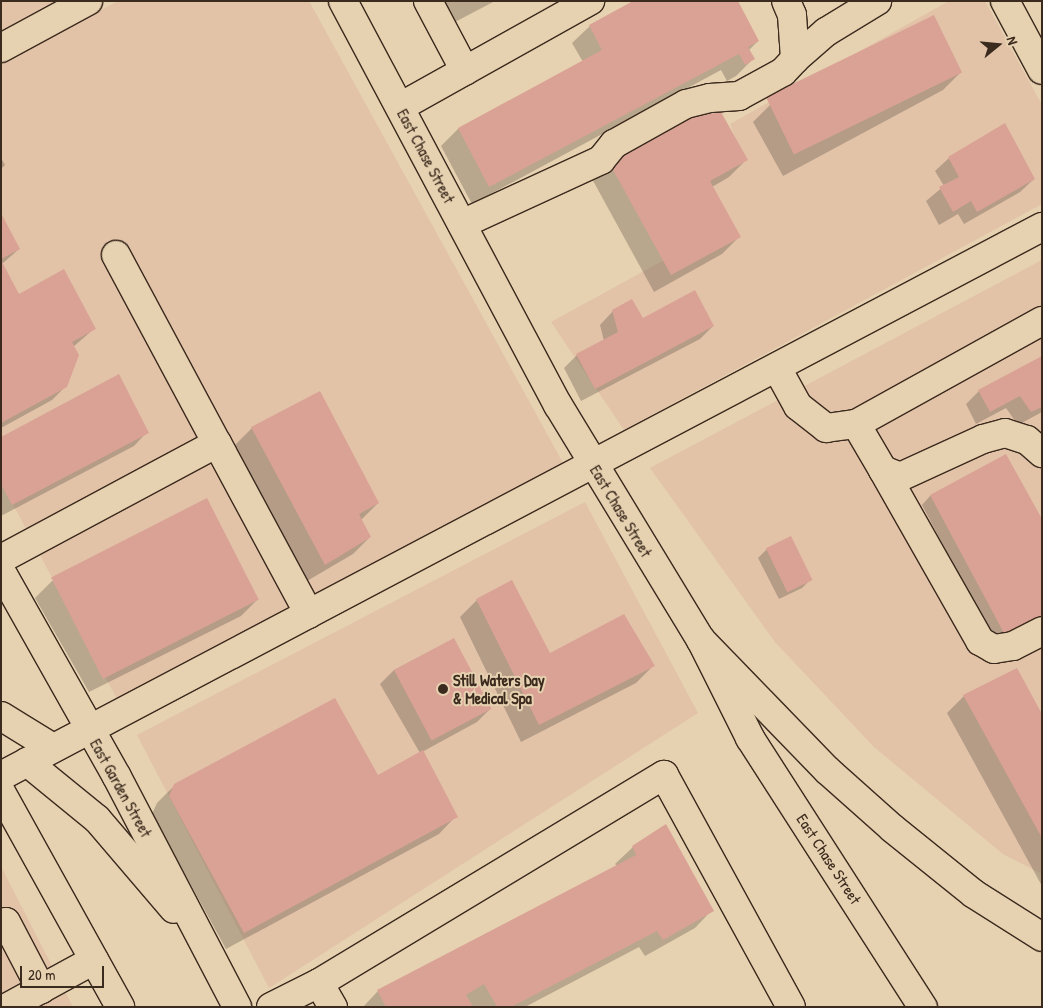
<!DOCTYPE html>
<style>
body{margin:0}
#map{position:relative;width:1043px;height:1008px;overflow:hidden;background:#e6d1b0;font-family:"Patrick Hand",sans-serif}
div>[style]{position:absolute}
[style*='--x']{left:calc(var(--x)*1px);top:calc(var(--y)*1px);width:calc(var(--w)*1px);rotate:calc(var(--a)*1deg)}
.built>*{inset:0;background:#e2c3a8}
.shadow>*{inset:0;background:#0003}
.building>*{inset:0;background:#daa295;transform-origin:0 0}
.roads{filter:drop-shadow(1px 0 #3b2a1e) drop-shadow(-1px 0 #3b2a1e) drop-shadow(0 1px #3b2a1e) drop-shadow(0 -1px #3b2a1e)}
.minor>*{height:28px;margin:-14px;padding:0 14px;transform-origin:14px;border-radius:14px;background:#e6d1b0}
.major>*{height:28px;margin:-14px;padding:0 14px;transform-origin:14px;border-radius:14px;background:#e6d1b0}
.highway>*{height:28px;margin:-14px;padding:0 14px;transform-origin:14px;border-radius:14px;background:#e6d1b0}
.dots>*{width:14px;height:14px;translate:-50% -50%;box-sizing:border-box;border:2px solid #e6d1b0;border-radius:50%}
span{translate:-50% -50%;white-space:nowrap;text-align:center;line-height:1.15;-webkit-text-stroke:4px #e6d1b0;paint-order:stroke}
.street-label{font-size:16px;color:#3b2a1e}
.poi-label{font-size:16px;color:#3b2a1e;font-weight:700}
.left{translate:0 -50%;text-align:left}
.frame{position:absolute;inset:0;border:2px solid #3b2a1e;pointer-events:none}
.north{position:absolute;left:973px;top:20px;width:50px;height:50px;-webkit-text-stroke:4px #e6d1b0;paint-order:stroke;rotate:73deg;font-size:14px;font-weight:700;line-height:20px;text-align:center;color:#3b2a1e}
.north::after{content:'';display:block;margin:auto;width:18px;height:22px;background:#3b2a1e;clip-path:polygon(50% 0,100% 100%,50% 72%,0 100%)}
.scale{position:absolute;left:20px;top:966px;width:84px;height:22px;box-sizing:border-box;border:2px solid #3b2a1e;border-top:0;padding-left:6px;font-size:15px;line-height:18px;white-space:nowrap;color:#3b2a1e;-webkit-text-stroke:4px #e6d1b0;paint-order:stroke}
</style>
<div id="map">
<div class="built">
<div style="clip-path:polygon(1px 1px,58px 1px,1px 32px)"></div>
<div style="clip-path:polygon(118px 1px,309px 1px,563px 463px,117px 699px,1px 482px,1px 64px)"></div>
<div style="clip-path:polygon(949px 1px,985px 1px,1042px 105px,1042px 204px,624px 430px,551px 322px,719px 230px,689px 180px,740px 150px,730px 124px)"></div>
<div style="clip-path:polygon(1042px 260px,1042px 874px,1003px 854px,874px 747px,775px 642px,650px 468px)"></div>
<div style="clip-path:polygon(585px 502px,698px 713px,269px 988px,137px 735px)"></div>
<div style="clip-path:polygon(1px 866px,11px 886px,73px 1007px,1px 1007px)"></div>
</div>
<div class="shadow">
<div style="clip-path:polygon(444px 1px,495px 1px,455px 22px)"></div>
<div style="clip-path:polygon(590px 26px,758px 41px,748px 51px,753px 59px,736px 76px,727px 81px,721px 70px,472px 204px,441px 146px,458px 129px,583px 62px,572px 43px)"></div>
<div style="clip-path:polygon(960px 73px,943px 90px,783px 176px,753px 122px,770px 105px)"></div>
<div style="clip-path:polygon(1005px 125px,1034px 179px,1020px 192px,964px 224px,958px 214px,939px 225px,926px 201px,944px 186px,935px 171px,949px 158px)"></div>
<div style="clip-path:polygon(1px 158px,5px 165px,1px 169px)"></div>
<div style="clip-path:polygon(608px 160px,746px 160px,729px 177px,712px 187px,739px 237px,722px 254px,654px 292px,591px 177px)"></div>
<div style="clip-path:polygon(1px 215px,19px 249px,2px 264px,19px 295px,95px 328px,73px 347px,66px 386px,52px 400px,1px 428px)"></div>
<div style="clip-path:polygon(613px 311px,642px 320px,713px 326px,700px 339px,581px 401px,564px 368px,577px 355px,604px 341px,600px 325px)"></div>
<div style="clip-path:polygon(1042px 358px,1042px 412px,1018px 425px,1006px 408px,976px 424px,966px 404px,979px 391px)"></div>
<div style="clip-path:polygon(319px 393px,378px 503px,361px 520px,370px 537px,353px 554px,307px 581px,234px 446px,252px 428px)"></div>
<div style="clip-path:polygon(147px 432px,134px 446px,1px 516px,1px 438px)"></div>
<div style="clip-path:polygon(1005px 456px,1042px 522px,1042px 620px,992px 647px,950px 570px,954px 566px,922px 505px,930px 496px)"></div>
<div style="clip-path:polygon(767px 549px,811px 579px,802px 588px,779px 599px,758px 558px)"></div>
<div style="clip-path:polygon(52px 581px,258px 599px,241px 616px,89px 692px,35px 598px)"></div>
<div style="clip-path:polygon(477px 600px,550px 655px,653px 666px,636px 683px,521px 742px,460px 617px)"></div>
<div style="clip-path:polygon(454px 639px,490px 709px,477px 722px,422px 752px,456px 816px,439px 834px,226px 949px,152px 814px,157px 803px,175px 785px,377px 776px,420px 753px,380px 684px,394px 670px)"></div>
<div style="clip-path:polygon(964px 696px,1042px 716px,1042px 886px,947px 713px)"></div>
<div style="clip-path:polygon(633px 847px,712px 910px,695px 928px,645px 956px,639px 947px,525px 1007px,363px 1007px,378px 991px,617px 866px,615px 864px)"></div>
</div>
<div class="building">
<div style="clip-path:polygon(633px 1px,738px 1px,759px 41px,748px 47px,755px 59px,745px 65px,739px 54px,489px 187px,458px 128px,602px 50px,589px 25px)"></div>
<div style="left:934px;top:15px;width:64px;height:187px;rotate:64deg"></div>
<div style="clip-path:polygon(721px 112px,748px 160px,710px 181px,741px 237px,671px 275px,607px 159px,679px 119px)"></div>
<div style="clip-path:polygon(1005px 123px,1035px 179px,977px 212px,971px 201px,953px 212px,939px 187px,959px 177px,948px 157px)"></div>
<div style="clip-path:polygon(1px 213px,20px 249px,1px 259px)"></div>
<div style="clip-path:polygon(1px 260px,19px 294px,64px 269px,96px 329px,72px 342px,79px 355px,67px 387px,1px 423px)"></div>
<div style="clip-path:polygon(695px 290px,714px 326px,595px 389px,576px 354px,618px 332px,612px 310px,632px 299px,643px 318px)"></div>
<div style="clip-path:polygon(1042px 356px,1042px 407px,1031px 412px,1020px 396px,990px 412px,978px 390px)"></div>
<div style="clip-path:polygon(119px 374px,149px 433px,12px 505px,1px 484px,1px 437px)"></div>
<div style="clip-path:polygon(320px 391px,379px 503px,359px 514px,371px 537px,325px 565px,251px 427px)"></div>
<div style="clip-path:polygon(1006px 454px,1042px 519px,1042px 615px,1005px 635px,930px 495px)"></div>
<div style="left:207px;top:498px;width:114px;height:175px;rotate:63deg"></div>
<div style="left:791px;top:536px;width:49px;height:28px;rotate:64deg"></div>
<div style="clip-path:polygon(512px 580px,550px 653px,624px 614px,655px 666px,539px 725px,476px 599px)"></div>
<div style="left:454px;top:638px;width:80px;height:68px;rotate:62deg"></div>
<div style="clip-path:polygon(1017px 668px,1042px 714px,1042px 838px,963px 695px)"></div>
<div style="clip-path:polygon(335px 698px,378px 775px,423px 750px,458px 817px,244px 933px,169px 796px,174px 784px)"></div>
<div style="clip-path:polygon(666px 824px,714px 911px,663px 940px,657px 931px,511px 1007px,497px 1007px,484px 984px,466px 995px,473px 1007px,386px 1007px,377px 990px,636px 855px,632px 846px)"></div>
</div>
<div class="roads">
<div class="minor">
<div style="--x:428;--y:1;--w:79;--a:62.1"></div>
<div style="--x:1005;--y:1;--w:78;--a:61.8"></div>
<div style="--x:1;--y:48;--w:99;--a:-28.4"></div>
<div style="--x:795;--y:59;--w:41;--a:-41.1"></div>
<div style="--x:826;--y:32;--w:60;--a:-31.3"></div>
<div style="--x:400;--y:107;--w:218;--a:-29.2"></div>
<div style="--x:462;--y:224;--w:153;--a:-24.7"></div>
<div style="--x:601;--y:160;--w:21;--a:-51"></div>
<div style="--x:614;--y:144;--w:82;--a:-29.1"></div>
<div style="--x:686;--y:104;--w:25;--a:-14"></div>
<div style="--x:710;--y:98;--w:29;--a:-4"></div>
<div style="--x:739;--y:96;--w:50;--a:-28.6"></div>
<div style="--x:783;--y:72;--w:18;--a:-47"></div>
<div style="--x:795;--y:59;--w:44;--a:-93.9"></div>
<div style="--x:792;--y:15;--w:15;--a:-113"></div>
<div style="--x:116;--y:255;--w:213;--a:61.8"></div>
<div style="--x:777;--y:368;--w:43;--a:61.1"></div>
<div style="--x:798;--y:406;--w:36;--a:38"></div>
<div style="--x:826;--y:428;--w:30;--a:-8"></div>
<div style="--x:856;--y:424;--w:213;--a:-29"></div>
<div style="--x:856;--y:424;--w:53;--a:59.6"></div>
<div style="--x:883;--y:470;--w:18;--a:22"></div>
<div style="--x:900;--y:477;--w:91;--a:-24.6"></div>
<div style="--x:983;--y:439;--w:23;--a:-15"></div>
<div style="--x:1005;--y:433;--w:23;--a:18"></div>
<div style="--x:1027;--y:440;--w:20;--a:41"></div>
<div style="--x:883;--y:470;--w:197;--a:60.4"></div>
<div style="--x:980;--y:641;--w:16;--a:30"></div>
<div style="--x:994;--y:649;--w:19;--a:-9"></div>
<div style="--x:1013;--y:646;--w:33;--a:-27"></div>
<div style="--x:1;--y:559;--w:245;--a:-28.2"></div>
<div style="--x:217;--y:443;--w:194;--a:61.7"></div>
<div style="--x:1;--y:776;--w:1177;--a:-27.81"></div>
<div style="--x:1;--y:924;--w:5;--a:-22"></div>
<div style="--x:6;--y:922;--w:76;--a:62.4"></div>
<div style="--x:319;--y:983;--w:28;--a:60"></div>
<div style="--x:8;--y:1007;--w:98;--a:-28.7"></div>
<div style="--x:271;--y:1007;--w:54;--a:-26.6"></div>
<div style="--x:319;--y:983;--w:403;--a:-31.1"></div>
<div style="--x:664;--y:775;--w:264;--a:61.3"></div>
</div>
<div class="major">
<div style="--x:343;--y:1;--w:458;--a:62"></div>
<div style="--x:558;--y:405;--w:275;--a:58.7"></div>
<div style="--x:701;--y:640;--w:110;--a:63.4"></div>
<div style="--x:750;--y:738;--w:320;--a:57.3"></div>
<div style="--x:1;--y:571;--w:236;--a:60.6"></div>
<div style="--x:117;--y:777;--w:259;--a:62.4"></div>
<div style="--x:1;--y:716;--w:61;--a:31.6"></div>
<div style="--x:27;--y:762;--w:90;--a:39.2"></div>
<div style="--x:97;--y:819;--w:118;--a:49.5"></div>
<div style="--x:1;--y:792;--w:246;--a:61"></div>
</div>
<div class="highway">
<div style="--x:701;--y:640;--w:181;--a:45.9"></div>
<div style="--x:827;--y:770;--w:87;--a:41.7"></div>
<div style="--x:892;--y:828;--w:105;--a:38.8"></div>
<div style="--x:974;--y:894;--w:80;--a:32.3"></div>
</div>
</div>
<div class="dots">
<div style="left:443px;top:689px;background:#3b2a1e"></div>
</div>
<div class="street-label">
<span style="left:426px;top:156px;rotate:62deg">East Chase Street</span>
<span style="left:621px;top:511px;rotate:59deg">East Chase Street</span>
<span style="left:121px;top:788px;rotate:61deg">East Garden Street</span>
<span style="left:829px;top:859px;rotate:57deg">East Chase Street</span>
</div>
<div class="poi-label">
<span class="left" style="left:453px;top:689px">Still Waters Day<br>&amp; Medical Spa</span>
</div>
<div class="frame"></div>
<div class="north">N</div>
<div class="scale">20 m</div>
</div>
